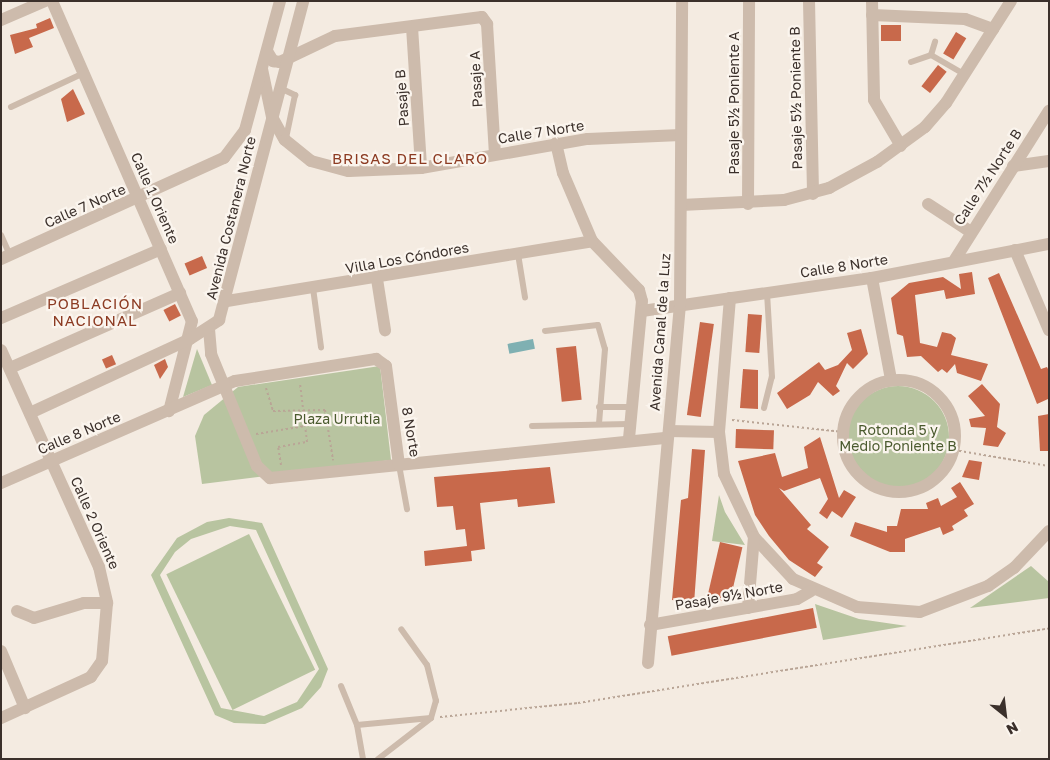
<!DOCTYPE html>
<meta charset="utf-8">
<style>
body{margin:0}
#map{position:relative;width:1050px;height:760px;overflow:hidden;background:#f4ebe1;font-family:"Golos Text",sans-serif}
div>[style]{position:absolute}
[style*='--x']{left:calc(var(--x)*1px);top:calc(var(--y)*1px);width:calc(var(--w)*1px);rotate:calc(var(--a)*1deg)}
.green>*{inset:0;background:#b8c4a0;transform-origin:0 0}
.round{border-radius:50%}
.water>*{inset:0;background:#7fb0b2;transform-origin:0 0}
.building>*{inset:0;background:#c8694b;transform-origin:0 0}
.path>*{height:2px;margin-top:-1px;transform-origin:0;background:repeating-linear-gradient(90deg,#b9a596 0 2.5px,transparent 0 5px)}
.service>*{height:6px;margin:-3px;padding:0 3px;transform-origin:3px;border-radius:3px;background:#cdbbac}
.minor>*{height:12px;margin:-6px;padding:0 6px;transform-origin:6px;border-radius:6px;background:#cdbbac}
.minor>.ring{margin:-6px;padding:0;box-sizing:content-box;background:none;border:12px solid #cdbbac;border-radius:50%}
span{translate:-50% -50%;white-space:nowrap;text-align:center;line-height:1.15;-webkit-text-stroke:4.5px #fbf5ee;paint-order:stroke}
.street-label{font-size:14px;color:#3b302b}
.park-label{font-size:14px;color:#4a5a2e}
.neighbourhood-label{font-size:15px;color:#8c3b22;letter-spacing:1px}
.frame{position:absolute;inset:0;border:2px solid #3b302b;pointer-events:none}
.north{position:absolute;left:980px;top:690px;width:50px;height:50px;-webkit-text-stroke:4px #fbf5ee;paint-order:stroke;rotate:151deg;font-size:14px;font-weight:700;line-height:20px;text-align:center;color:#3b302b}
.north::after{content:'';display:block;margin:auto;width:18px;height:22px;background:#3b302b;clip-path:polygon(50% 0,100% 100%,50% 72%,0 100%)}
</style>
<div id="map">
<div class="green">
<div style="clip-path:polygon(197px 349px,212px 385px,183px 397px)"></div>
<div style="clip-path:polygon(380px 366px,391px 460px,202px 484px,195px 436px,204px 415px,238px 387px)"></div>
<div class="round" style="left:847px;top:386px;width:102px;height:102px"></div>
<div style="clip-path:polygon(719px 495px,725px 512px,745px 545px,712px 541px)"></div>
<div style="clip-path:polygon(evenodd,229px 518px,262px 523px,328px 669px,321px 687px,302px 708px,265px 724px,234px 723px,215px 715px,151px 575px,177px 538px,207px 522px,229px 518px,230px 526px,256px 530px,319px 669px,297px 702px,264px 716px,221px 708px,160px 575px,175px 552px,191px 539px,230px 526px)"></div>
<div style="left:249px;top:534px;width:151px;height:92px;rotate:64deg"></div>
<div style="clip-path:polygon(1031px 566px,1049px 582px,1049px 598px,970px 608px)"></div>
<div style="clip-path:polygon(815px 604px,859px 619px,907px 626px,823px 640px)"></div>
</div>
<div class="water">
<div style="left:533px;top:339px;width:10px;height:26px;rotate:79deg"></div>
</div>
<div class="building">
<div style="clip-path:polygon(50px 18px,54px 28px,29px 38px,33px 47px,15px 54px,10px 35px,37px 28px,36px 24px)"></div>
<div style="left:881px;top:25px;width:20px;height:16px"></div>
<div style="left:956px;top:32px;width:12px;height:25px;rotate:31deg"></div>
<div style="left:938px;top:65px;width:11px;height:27px;rotate:38deg"></div>
<div style="clip-path:polygon(73px 89px,85px 114px,67px 122px,61px 99px)"></div>
<div style="left:202px;top:256px;width:13px;height:19px;rotate:67deg"></div>
<div style="clip-path:polygon(972px 272px,975px 294px,946px 299px,944px 290px,915px 295px,920px 343px,937px 347px,942px 332px,951px 334px,956px 338px,951px 355px,988px 364px,981px 381px,957px 373px,955px 364px,947px 373px,942px 369px,938px 372px,921px 356px,907px 357px,903px 336px,897px 334px,891px 298px,909px 283px,943px 277px,961px 289px,959px 274px)"></div>
<div style="clip-path:polygon(999px 273px,1041px 369px,1047px 367px,1049px 371px,1048px 399px,1037px 404px,988px 278px)"></div>
<div style="left:175px;top:304px;width:13px;height:13px;rotate:63deg"></div>
<div style="left:748px;top:314px;width:14px;height:38px;rotate:4deg"></div>
<div style="left:700px;top:322px;width:14px;height:94px;rotate:8deg"></div>
<div style="clip-path:polygon(861px 329px,868px 354px,853px 369px,847px 363px,836px 386px,840px 391px,833px 396px,818px 382px,810px 395px,787px 409px,777px 393px,819px 362px,825px 370px,838px 365px,852px 350px,847px 333px)"></div>
<div style="left:576px;top:346px;width:54px;height:20px;rotate:84deg"></div>
<div style="left:112px;top:355px;width:10px;height:11px;rotate:66deg"></div>
<div style="clip-path:polygon(165px 359px,168px 367px,160px 379px,154px 365px)"></div>
<div style="clip-path:polygon(743px 369px,758px 370px,758px 409px,740px 408px)"></div>
<div style="clip-path:polygon(982px 384px,1000px 404px,997px 427px,1006px 433px,998px 447px,983px 445px,986px 428px,971px 427px,969px 419px,985px 416px,968px 396px)"></div>
<div style="clip-path:polygon(1049px 414px,1049px 451px,1040px 451px,1038px 416px)"></div>
<div style="left:736px;top:429px;width:38px;height:19px;rotate:2deg"></div>
<div style="clip-path:polygon(820px 437px,839px 498px,844px 490px,856px 497px,842px 518px,832px 511px,827px 519px,819px 513px,828px 499px,820px 478px,784px 491px,779px 488px,811px 525px,807px 529px,829px 547px,817px 563px,823px 567px,815px 577px,789px 560px,769px 536px,755px 515px,738px 461px,775px 453px,782px 477px,808px 468px,804px 447px)"></div>
<div style="clip-path:polygon(692px 449px,705px 450px,694px 604px,672px 600px,681px 500px,688px 498px)"></div>
<div style="clip-path:polygon(969px 460px,982px 462px,979px 480px,962px 477px)"></div>
<div style="clip-path:polygon(550px 467px,555px 503px,518px 507px,517px 499px,480px 503px,485px 549px,471px 551px,472px 561px,425px 566px,424px 551px,467px 546px,465px 529px,456px 530px,453px 506px,437px 507px,434px 477px)"></div>
<div style="clip-path:polygon(960px 482px,974px 504px,964px 510px,968px 516px,952px 526px,954px 530px,943px 535px,940px 527px,905px 539px,905px 552px,890px 552px,850px 536px,855px 522px,887px 532px,887px 526px,897px 526px,901px 509px,928px 509px,926px 503px,938px 498px,941px 506px,957px 497px,951px 488px)"></div>
<div style="left:720px;top:542px;width:23px;height:57px;rotate:13deg"></div>
<div style="left:813px;top:608px;width:20px;height:148px;rotate:79deg"></div>
</div>
<div class="path">
<div style="--x:266;--y:388;--w:24;--a:73"></div>
<div style="--x:273;--y:411;--w:52;--a:-1.1"></div>
<div style="--x:325;--y:410;--w:51;--a:80.9"></div>
<div style="--x:732;--y:420;--w:112;--a:6.2"></div>
<div style="--x:256;--y:434;--w:50;--a:-9.3"></div>
<div style="--x:954;--y:450;--w:96;--a:9.6"></div>
<div style="--x:281;--y:465;--w:18;--a:-99"></div>
<div style="--x:278;--y:447;--w:29;--a:-10"></div>
<div style="--x:307;--y:442;--w:59;--a:-96.8"></div>
<div style="--x:440;--y:717;--w:139;--a:-5.8"></div>
<div style="--x:578;--y:703;--w:477;--a:-9"></div>
</div>
<div class="service">
<div style="--x:931;--y:55;--w:14;--a:-73"></div>
<div style="--x:911;--y:62;--w:21;--a:-19"></div>
<div style="--x:931;--y:55;--w:38;--a:30"></div>
<div style="--x:280;--y:88;--w:17;--a:25"></div>
<div style="--x:295;--y:95;--w:44;--a:101.8"></div>
<div style="--x:11;--y:107;--w:81;--a:-25"></div>
<div style="--x:1;--y:235;--w:22;--a:66"></div>
<div style="--x:518;--y:254;--w:44;--a:80.8"></div>
<div style="--x:313;--y:288;--w:60;--a:82.3"></div>
<div style="--x:545;--y:331;--w:53;--a:-6.5"></div>
<div style="--x:598;--y:325;--w:25;--a:74"></div>
<div style="--x:605;--y:349;--w:74;--a:94.6"></div>
<div style="--x:599;--y:407;--w:31;--a:0"></div>
<div style="--x:764;--y:408;--w:32;--a:-76"></div>
<div style="--x:772;--y:377;--w:84;--a:-93.4"></div>
<div style="--x:532;--y:426;--w:97;--a:-1.2"></div>
<div style="--x:399;--y:465;--w:45;--a:79.7"></div>
<div style="--x:341;--y:686;--w:42;--a:67.7"></div>
<div style="--x:357;--y:725;--w:35;--a:80"></div>
<div style="--x:357;--y:725;--w:74;--a:-5.4"></div>
<div style="--x:378;--y:759;--w:67;--a:-37.7"></div>
<div style="--x:431;--y:718;--w:18;--a:-74"></div>
<div style="--x:436;--y:701;--w:37;--a:-104"></div>
<div style="--x:427;--y:665;--w:44;--a:-125.8"></div>
</div>
<div class="minor">
<div style="--x:52;--y:1;--w:349;--a:66.4"></div>
<div style="--x:192;--y:321;--w:93;--a:104.3"></div>
<div style="--x:809;--y:1;--w:193;--a:88.8"></div>
<div style="--x:872;--y:1;--w:99;--a:88.8"></div>
<div style="--x:874;--y:100;--w:53;--a:59.6"></div>
<div style="--x:872;--y:15;--w:93;--a:2.5"></div>
<div style="--x:965;--y:19;--w:30;--a:20"></div>
<div style="--x:1;--y:20;--w:48;--a:-23.4"></div>
<div style="--x:412;--y:27;--w:141;--a:86.3"></div>
<div style="--x:267;--y:51;--w:12;--a:59"></div>
<div style="--x:273;--y:61;--w:7;--a:8"></div>
<div style="--x:280;--y:62;--w:61;--a:-25.3"></div>
<div style="--x:335;--y:36;--w:148;--a:-7.4"></div>
<div style="--x:482;--y:17;--w:9;--a:54"></div>
<div style="--x:487;--y:24;--w:130;--a:86.5"></div>
<div style="--x:262;--y:69;--w:49;--a:78.2"></div>
<div style="--x:272;--y:117;--w:26;--a:61"></div>
<div style="--x:285;--y:140;--w:33;--a:39"></div>
<div style="--x:311;--y:161;--w:39;--a:15"></div>
<div style="--x:349;--y:171;--w:72;--a:-2.4"></div>
<div style="--x:421;--y:168;--w:169;--a:-9.9"></div>
<div style="--x:588;--y:139;--w:93;--a:-2.5"></div>
<div style="--x:556;--y:143;--w:31;--a:77"></div>
<div style="--x:563;--y:173;--w:74;--a:66.9"></div>
<div style="--x:592;--y:241;--w:68;--a:46.2"></div>
<div style="--x:639;--y:290;--w:11;--a:75"></div>
<div style="--x:642;--y:301;--w:139;--a:95.4"></div>
<div style="--x:1013;--y:166;--w:36;--a:-8"></div>
<div style="--x:748;--y:204;--w:203;--a:-89.7"></div>
<div style="--x:928;--y:204;--w:51;--a:33.1"></div>
<div style="--x:681;--y:205;--w:103;--a:-2.8"></div>
<div style="--x:784;--y:200;--w:47;--a:-14.9"></div>
<div style="--x:829;--y:188;--w:55;--a:-28.4"></div>
<div style="--x:877;--y:162;--w:59;--a:-36.1"></div>
<div style="--x:925;--y:127;--w:32;--a:-49"></div>
<div style="--x:946;--y:103;--w:121;--a:-57.5"></div>
<div style="--x:1015;--y:250;--w:87;--a:67"></div>
<div style="--x:1;--y:259;--w:245;--a:-24.4"></div>
<div style="--x:224;--y:158;--w:35;--a:-53"></div>
<div style="--x:245;--y:130;--w:134;--a:-74.8"></div>
<div style="--x:954;--y:261;--w:178;--a:-57.7"></div>
<div style="--x:872;--y:278;--w:104;--a:79.4"></div>
<div style="--x:377;--y:279;--w:52;--a:81.1"></div>
<div style="--x:730;--y:298;--w:134;--a:94.7"></div>
<div style="--x:719;--y:432;--w:42;--a:83.2"></div>
<div style="--x:724;--y:474;--w:70;--a:64.5"></div>
<div style="--x:754;--y:537;--w:57;--a:47.1"></div>
<div style="--x:793;--y:579;--w:70;--a:23.6"></div>
<div style="--x:857;--y:607;--w:63;--a:4.5"></div>
<div style="--x:920;--y:612;--w:73;--a:-20.9"></div>
<div style="--x:988;--y:586;--w:32;--a:-35"></div>
<div style="--x:1014;--y:568;--w:51;--a:-46.6"></div>
<div style="--x:227;--y:301;--w:370;--a:-9.3"></div>
<div style="--x:642;--y:311;--w:232;--a:-8.2"></div>
<div style="--x:872;--y:278;--w:180;--a:-10.9"></div>
<div style="--x:1;--y:318;--w:174;--a:-23.3"></div>
<div style="--x:209;--y:329;--w:25;--a:85"></div>
<div style="--x:211;--y:354;--w:121;--a:67.7"></div>
<div style="--x:257;--y:466;--w:18;--a:43"></div>
<div style="--x:270;--y:478;--w:399;--a:-5.8"></div>
<div style="--x:1;--y:350;--w:238;--a:65.7"></div>
<div style="--x:99;--y:567;--w:37;--a:77"></div>
<div style="--x:107;--y:603;--w:58;--a:94.9"></div>
<div style="--x:102;--y:661;--w:19;--a:125"></div>
<div style="--x:91;--y:677;--w:99;--a:155.5"></div>
<div style="--x:10;--y:368;--w:186;--a:-23.8"></div>
<div class="ring" style="left:843px;top:380px;width:100px;height:100px"></div>
<div style="--x:30;--y:413;--w:176;--a:-24.8"></div>
<div style="--x:190;--y:339;--w:35;--a:-33"></div>
<div style="--x:219;--y:320;--w:330;--a:-75.2"></div>
<div style="--x:669;--y:431;--w:50;--a:1.1"></div>
<div style="--x:1;--y:483;--w:255;--a:-23.6"></div>
<div style="--x:235;--y:381;--w:143;--a:-8.9"></div>
<div style="--x:376;--y:359;--w:12;--a:35"></div>
<div style="--x:386;--y:366;--w:100;--a:82.5"></div>
<div style="--x:748;--y:608;--w:71;--a:-85.2"></div>
<div style="--x:17;--y:611;--w:18;--a:22"></div>
<div style="--x:34;--y:618;--w:52;--a:-16.7"></div>
<div style="--x:84;--y:603;--w:23;--a:0"></div>
<div style="--x:650;--y:625;--w:149;--a:-10"></div>
<div style="--x:797;--y:599;--w:16;--a:-30"></div>
<div style="--x:1;--y:651;--w:62;--a:67.2"></div>
<div style="--x:648;--y:663;--w:360;--a:-84.9"></div>
<div style="--x:680;--y:304;--w:303;--a:-89.6"></div>
</div>
<div class="street-label">
<span style="left:476px;top:79px;rotate:-93deg">Pasaje A</span>
<span style="left:402px;top:98px;rotate:-94deg">Pasaje B</span>
<span style="left:796px;top:98px;rotate:-91deg">Pasaje 5½ Poniente B</span>
<span style="left:734px;top:103px;rotate:-90deg">Pasaje 5½ Poniente A</span>
<span style="left:541px;top:132px;rotate:-9deg">Calle 7 Norte</span>
<span style="left:988px;top:177px;rotate:-57deg">Calle 7½ Norte B</span>
<span style="left:155px;top:198px;rotate:66deg">Calle 1 Oriente</span>
<span style="left:85px;top:206px;rotate:-24deg">Calle 7 Norte</span>
<span style="left:231px;top:218px;rotate:-76deg">Avenida Costanera Norte</span>
<span style="left:407px;top:258px;rotate:-10deg">Villa Los Cóndores</span>
<span style="left:844px;top:266px;rotate:-9deg">Calle 8 Norte</span>
<span style="left:660px;top:332px;rotate:-86deg">Avenida Canal de la Luz</span>
<span style="left:411px;top:432px;rotate:80deg">8 Norte</span>
<span style="left:79px;top:433px;rotate:-23deg">Calle 8 Norte</span>
<span style="left:95px;top:523px;rotate:66deg">Calle 2 Oriente</span>
<span style="left:729px;top:596px;rotate:-10deg">Pasaje 9½ Norte</span>
</div>
<div class="park-label">
<span style="left:337px;top:419px">Plaza Urrutia</span>
<span style="left:898px;top:438px">Rotonda 5 y<br>Medio Poniente B</span>
</div>
<div class="neighbourhood-label">
<span style="left:410px;top:159px">BRISAS DEL CLARO</span>
<span style="left:95px;top:312px">POBLACIÓN<br>NACIONAL</span>
</div>
<div class="frame"></div>
<div class="north">N</div>
</div>
